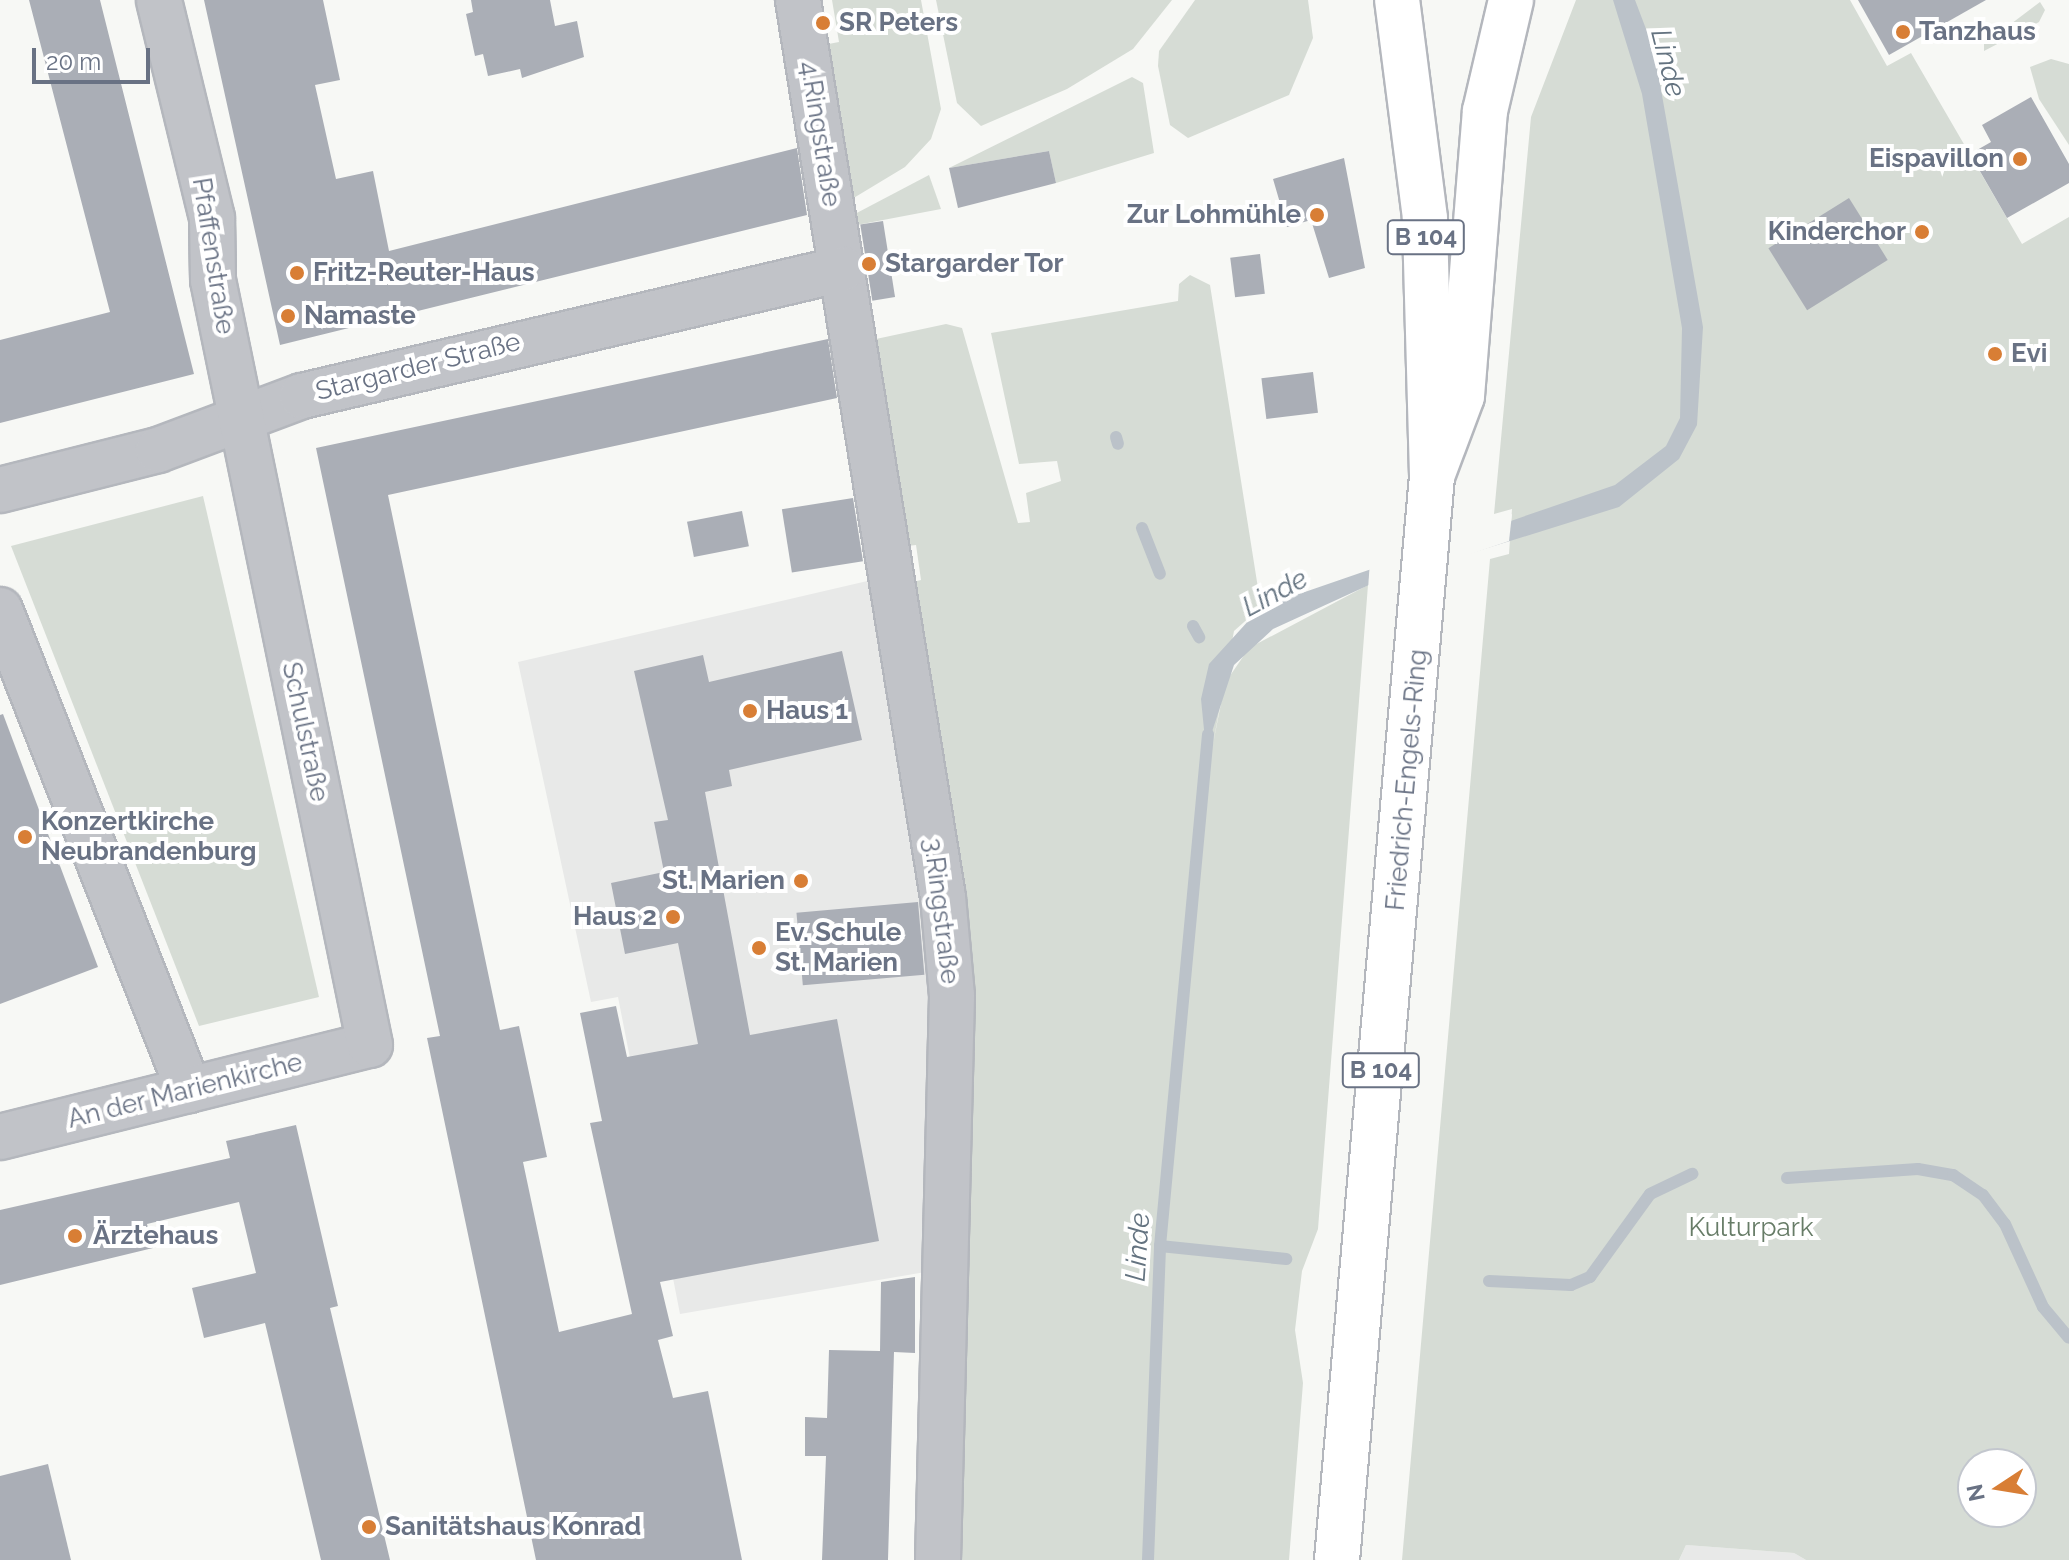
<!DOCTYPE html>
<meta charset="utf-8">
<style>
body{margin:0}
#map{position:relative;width:2069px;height:1560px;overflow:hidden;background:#f7f8f5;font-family:Raleway,sans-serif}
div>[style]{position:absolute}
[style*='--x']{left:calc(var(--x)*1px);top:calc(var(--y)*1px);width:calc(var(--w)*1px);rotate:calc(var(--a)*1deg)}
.built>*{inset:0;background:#e8e9e8}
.green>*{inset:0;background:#d6dcd5}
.water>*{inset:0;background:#bbc2c9}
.pier>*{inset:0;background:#f7f8f5}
.stream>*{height:12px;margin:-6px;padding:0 6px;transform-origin:6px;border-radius:6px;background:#bbc2c9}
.building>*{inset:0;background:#aaaeb6;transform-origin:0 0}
.roads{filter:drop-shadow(2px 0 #b4b7bd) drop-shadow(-2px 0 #b4b7bd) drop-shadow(0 2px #b4b7bd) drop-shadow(0 -2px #b4b7bd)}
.street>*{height:44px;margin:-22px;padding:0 22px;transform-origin:22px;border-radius:22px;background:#c1c3c8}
.secondary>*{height:44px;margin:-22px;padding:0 22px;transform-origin:22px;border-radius:22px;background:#fff}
.primary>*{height:44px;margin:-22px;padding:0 22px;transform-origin:22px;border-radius:22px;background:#fff}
.dots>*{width:22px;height:22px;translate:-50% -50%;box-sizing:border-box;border:4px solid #fff;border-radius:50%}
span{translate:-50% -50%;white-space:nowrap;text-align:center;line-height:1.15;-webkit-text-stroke:8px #fff;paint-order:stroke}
.shield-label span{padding:2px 6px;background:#fff;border:2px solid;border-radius:6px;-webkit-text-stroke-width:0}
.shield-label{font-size:24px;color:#697284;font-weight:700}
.poi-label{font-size:26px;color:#697284;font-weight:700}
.left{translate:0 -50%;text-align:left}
.right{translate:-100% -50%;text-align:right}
.street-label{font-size:26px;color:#697284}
.park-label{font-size:26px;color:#677c67}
.water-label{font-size:28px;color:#647380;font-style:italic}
.north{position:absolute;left:1957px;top:1448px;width:80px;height:80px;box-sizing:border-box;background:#fff;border:2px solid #c3c7ce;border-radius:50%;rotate:258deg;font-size:22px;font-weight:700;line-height:32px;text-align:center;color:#697284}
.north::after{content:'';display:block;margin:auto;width:28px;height:36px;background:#d87e35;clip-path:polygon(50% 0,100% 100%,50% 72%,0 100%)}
.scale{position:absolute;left:32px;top:48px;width:118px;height:36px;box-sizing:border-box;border:4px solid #697284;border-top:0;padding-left:10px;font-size:24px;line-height:28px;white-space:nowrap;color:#697284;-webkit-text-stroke:6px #fff;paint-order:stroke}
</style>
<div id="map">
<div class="built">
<div style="clip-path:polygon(876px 579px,934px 899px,937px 1270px,680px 1314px,618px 997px,591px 1002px,518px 662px)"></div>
<div style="clip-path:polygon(1686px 1545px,1794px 1553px,1806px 1560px,1679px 1560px)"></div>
</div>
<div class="green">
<div style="clip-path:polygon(810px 0,921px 0,941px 109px,931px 139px,905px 167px,847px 202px,818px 46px,839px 42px,832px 0)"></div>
<div style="clip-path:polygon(936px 0,1172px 0,1133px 49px,1067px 89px,981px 126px,957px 103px)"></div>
<div style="clip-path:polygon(1195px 0,1308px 0,1313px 38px,1289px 95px,1188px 138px,1170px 125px,1158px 66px,1159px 51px)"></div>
<div style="clip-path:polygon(evenodd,1576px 0,1850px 0,1887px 66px,1911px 53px,2022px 244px,2069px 217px,2069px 1560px,1806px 1560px,1794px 1553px,1686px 1545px,1679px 1560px,1402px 1560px,1490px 559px,1509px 554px,1512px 509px,1494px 514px,1531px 117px,1576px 0,1973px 1464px,2021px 1464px,2021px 1512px,1973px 1512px,1973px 1464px)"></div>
<div style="clip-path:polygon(2040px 2px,2045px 10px,2039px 22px,1984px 51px,1984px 35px,1991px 39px)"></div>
<div style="clip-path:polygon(2051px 59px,2069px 64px,2069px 145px,2039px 99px,2030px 67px)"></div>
<div style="clip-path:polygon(1132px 77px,1143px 83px,1154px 153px,1056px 183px,1049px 151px,949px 168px)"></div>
<div style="clip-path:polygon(929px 175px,941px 209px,841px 228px,851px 216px)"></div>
<div style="clip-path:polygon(1190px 275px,1210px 285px,1261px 607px,1234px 631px,1212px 749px,1225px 683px,1249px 648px,1368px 585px,1318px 1229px,1302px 1271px,1295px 1330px,1303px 1383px,1289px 1560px,948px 1560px,961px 996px,904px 584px,921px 580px,916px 545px,898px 547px,862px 342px,946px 324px,962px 328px,1018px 523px,1030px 522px,1026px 493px,1061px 481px,1057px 461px,1019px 464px,991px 333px,1178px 301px,1179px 284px)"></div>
<div style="clip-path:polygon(203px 496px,319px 997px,199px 1026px,11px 546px)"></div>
</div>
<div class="water">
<div style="clip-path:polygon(1613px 0,1635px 0,1654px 50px,1703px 327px,1697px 425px,1679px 459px,1619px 507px,1369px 585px,1273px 629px,1234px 665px,1206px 750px,1201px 699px,1209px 664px,1261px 607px,1615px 485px,1666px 446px,1680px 418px,1682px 328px,1642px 94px)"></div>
</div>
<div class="pier">
<div style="clip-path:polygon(1512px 514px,1509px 541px,1368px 589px,1370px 561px)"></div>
</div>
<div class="stream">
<div style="--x:1116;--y:437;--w:7;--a:74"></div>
<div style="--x:1142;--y:528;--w:49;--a:68.6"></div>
<div style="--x:1193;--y:626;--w:13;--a:61"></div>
<div style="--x:1787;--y:1178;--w:131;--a:-3.9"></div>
<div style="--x:1918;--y:1169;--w:36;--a:10"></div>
<div style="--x:1953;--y:1175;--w:36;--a:34"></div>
<div style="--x:1983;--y:1195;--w:36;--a:53"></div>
<div style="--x:2005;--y:1224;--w:91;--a:65.4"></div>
<div style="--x:2043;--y:1307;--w:40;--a:50"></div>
<div style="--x:1160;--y:1246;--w:127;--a:5.9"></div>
<div style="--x:1489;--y:1281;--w:82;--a:2.8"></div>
<div style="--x:1571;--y:1285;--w:21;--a:-23"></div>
<div style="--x:1590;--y:1277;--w:102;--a:-54.1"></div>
<div style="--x:1650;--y:1194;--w:47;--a:-25.5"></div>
<div style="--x:1148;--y:1560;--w:314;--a:-87.8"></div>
<div style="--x:1160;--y:1246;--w:514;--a:-84.64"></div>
</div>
<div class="building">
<div style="clip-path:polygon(29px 0,100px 0,194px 374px,0 423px,0 340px,110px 312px)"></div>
<div style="clip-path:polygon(204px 0,323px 0,340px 80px,315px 85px,336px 179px,373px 171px,389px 251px,797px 148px,807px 215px,280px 345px)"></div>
<div style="clip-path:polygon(471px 0,550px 0,555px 26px,577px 21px,584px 57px,522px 78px,520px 69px,488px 76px,483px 54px,475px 56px,466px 14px,473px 12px)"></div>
<div style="clip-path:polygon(1858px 0,1986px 0,1889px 55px)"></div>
<div style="clip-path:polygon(2031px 97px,2069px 164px,2069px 183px,2007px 218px,1970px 154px,1991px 142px,1982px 125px)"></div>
<div style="clip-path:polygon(1049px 151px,1056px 183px,958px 208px,949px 168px)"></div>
<div style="clip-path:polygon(1344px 158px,1365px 268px,1329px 278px,1311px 220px,1287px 227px,1273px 179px)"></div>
<div style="left:1849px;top:198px;width:73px;height:95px;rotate:58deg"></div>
<div style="left:883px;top:221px;width:77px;height:23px;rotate:81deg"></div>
<div style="left:1260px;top:254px;width:40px;height:30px;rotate:83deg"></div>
<div style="clip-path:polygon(828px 339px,837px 398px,388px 495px,500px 1030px,519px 1026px,547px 1157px,523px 1162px,559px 1332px,632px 1314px,590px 1123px,602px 1121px,580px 1013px,616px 1006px,627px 1057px,698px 1044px,678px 943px,625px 954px,611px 883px,664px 872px,654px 822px,668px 820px,634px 671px,703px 655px,709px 682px,842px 651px,862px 740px,729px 770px,732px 786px,705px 792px,750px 1035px,837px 1019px,879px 1241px,660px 1282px,673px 1336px,658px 1340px,673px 1398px,708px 1391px,742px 1560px,536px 1560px,427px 1038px,440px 1036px,316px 448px)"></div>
<div style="left:1313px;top:372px;width:41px;height:52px;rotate:83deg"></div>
<div style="left:853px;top:498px;width:64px;height:72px;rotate:81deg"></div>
<div style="left:742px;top:511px;width:36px;height:56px;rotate:79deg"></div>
<div style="clip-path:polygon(3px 714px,98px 967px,0 1004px,0 715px)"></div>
<div style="left:918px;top:902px;width:73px;height:122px;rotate:85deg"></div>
<div style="clip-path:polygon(296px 1125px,338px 1306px,330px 1308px,390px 1560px,321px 1560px,265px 1323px,204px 1338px,192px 1288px,256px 1273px,239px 1202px,147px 1224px,153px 1248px,0 1285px,0 1210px,230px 1158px,226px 1141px)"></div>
<div style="clip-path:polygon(915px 1277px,915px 1353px,894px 1352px,888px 1560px,822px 1560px,826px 1456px,805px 1456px,805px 1417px,827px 1418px,829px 1350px,880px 1351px,881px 1282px)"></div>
<div style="clip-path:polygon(48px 1464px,71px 1560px,0 1560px,0 1476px)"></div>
</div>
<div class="roads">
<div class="street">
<div style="--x:798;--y:0;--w:909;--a:80.82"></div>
<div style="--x:943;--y:897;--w:99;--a:84.8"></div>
<div style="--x:952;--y:996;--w:564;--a:91.42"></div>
<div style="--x:0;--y:490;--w:163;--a:-14.2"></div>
<div style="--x:158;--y:450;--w:154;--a:-20.6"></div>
<div style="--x:302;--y:396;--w:555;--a:-13.23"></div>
<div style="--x:0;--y:610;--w:516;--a:68.51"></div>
<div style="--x:0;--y:1137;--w:381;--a:-14"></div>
<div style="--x:370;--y:1045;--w:781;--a:-101.6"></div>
<div style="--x:213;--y:280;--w:62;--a:-90.9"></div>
<div style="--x:212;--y:218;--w:224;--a:-103.7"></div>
</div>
<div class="secondary">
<div style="--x:1432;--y:476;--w:85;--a:-69.4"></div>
<div style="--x:1462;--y:396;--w:286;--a:-85.4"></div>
<div style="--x:1485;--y:111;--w:114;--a:-76.8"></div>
</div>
<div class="primary">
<div style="--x:1337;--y:1560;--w:1088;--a:-84.99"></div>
<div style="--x:1432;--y:476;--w:258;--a:-91.6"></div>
<div style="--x:1425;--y:218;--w:220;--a:-97.3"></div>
</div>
</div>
<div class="dots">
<div style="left:823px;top:23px;background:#d87e35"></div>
<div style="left:1903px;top:32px;background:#d87e35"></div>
<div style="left:2020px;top:159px;background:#d87e35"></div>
<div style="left:1317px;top:215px;background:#d87e35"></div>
<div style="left:1922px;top:232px;background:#d87e35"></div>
<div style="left:869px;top:264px;background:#d87e35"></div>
<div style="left:297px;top:273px;background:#d87e35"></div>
<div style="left:288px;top:316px;background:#d87e35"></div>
<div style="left:1995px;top:354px;background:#d87e35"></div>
<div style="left:750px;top:711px;background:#d87e35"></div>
<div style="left:25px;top:837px;background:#d87e35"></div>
<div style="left:801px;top:881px;background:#d87e35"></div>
<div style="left:673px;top:917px;background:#d87e35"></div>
<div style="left:759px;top:948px;background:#d87e35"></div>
<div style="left:75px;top:1236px;background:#d87e35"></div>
<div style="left:369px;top:1527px;background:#d87e35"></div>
</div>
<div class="shield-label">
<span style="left:1426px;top:237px">B 104</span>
<span style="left:1381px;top:1070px">B 104</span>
</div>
<div class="poi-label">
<span class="left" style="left:839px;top:23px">SR Peters</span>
<span class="left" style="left:1919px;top:32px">Tanzhaus</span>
<span class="right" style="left:2004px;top:159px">Eispavillon</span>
<span class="right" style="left:1301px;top:215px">Zur Lohmühle</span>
<span class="right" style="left:1906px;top:232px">Kinderchor</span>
<span class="left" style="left:885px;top:264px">Stargarder Tor</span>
<span class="left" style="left:313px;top:273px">Fritz-Reuter-Haus</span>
<span class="left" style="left:304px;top:316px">Namaste</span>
<span class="left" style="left:2011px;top:354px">Evi</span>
<span class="left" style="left:766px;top:711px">Haus 1</span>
<span class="left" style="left:41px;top:837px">Konzertkirche<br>Neubrandenburg</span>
<span class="right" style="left:785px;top:881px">St. Marien</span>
<span class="right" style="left:657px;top:917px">Haus 2</span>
<span class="left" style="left:775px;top:948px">Ev. Schule<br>St. Marien</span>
<span class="left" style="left:93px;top:1236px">Ärztehaus</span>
<span class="left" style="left:385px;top:1527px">Sanitätshaus Konrad</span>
</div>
<div class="street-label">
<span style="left:820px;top:134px;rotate:81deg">4.Ringstraße</span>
<span style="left:213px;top:256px;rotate:81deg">Pfaffenstraße</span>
<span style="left:418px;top:367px;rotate:-14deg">Stargarder Straße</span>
<span style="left:305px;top:732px;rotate:78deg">Schulstraße</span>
<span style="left:1407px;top:780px;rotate:-85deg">Friedrich-Engels-Ring</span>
<span style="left:941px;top:911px;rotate:83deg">3.Ringstraße</span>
<span style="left:185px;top:1091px;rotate:-14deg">An der Marienkirche</span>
</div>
<div class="park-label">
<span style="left:1751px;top:1228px">Kulturpark</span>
</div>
<div class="water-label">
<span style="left:1668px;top:63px;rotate:76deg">Linde</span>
<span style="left:1275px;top:593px;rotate:-28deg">Linde</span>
<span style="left:1138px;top:1247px;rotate:-86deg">Linde</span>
</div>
<div class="north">N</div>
<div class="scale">20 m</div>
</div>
